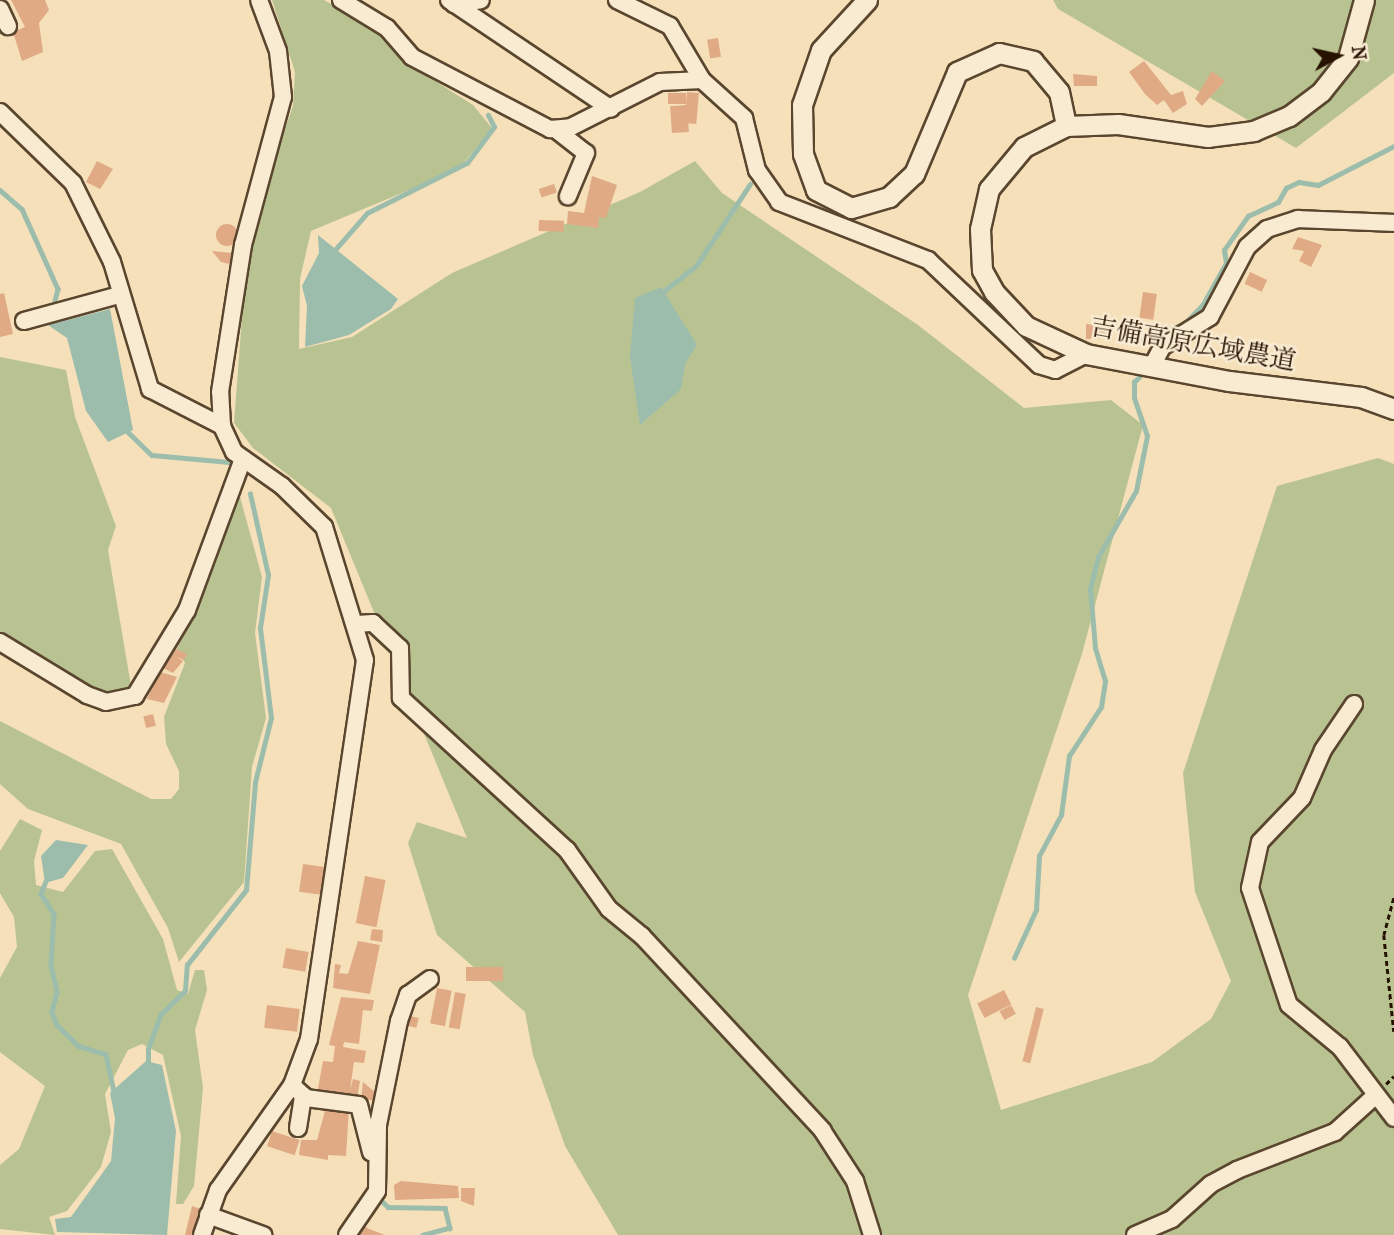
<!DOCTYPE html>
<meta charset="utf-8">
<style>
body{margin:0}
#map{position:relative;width:1394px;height:1235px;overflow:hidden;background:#f5e0ba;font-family:"IM FELL French Canon","Noto Serif JP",serif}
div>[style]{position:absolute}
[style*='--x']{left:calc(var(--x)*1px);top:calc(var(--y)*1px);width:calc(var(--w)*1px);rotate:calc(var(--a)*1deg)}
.green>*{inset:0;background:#b9c392}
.water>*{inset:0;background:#9dbdac}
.stream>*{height:4.5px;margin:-2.25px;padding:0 2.25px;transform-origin:2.25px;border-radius:2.25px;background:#9dbdac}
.building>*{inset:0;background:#e0aa85;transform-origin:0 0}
.round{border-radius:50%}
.path>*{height:2.5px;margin-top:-1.25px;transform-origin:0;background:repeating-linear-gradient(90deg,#271200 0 5px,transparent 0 8.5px)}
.roads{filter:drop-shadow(2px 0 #5a462e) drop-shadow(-2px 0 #5a462e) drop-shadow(0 2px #5a462e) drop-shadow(0 -2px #5a462e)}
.minor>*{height:16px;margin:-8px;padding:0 8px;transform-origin:8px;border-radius:8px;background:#f8ebd2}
.tertiary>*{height:19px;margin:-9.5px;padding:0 9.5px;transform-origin:9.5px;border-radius:9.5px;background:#f8ebd2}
span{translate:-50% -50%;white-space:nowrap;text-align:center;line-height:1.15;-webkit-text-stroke:5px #f8ebd2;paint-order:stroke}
.street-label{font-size:26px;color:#271200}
.north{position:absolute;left:1303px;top:21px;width:70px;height:70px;-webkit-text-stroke:5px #f8ebd2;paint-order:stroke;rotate:82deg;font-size:19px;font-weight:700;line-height:28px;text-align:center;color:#271200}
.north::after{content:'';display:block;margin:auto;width:24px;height:32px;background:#271200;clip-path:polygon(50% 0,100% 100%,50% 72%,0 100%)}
</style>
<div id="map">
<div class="green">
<div style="clip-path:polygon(272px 0,324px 0,377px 30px,403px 61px,473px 105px,492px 128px,459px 169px,311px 231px,300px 279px,299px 349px,352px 337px,452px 273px,640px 192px,695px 161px,722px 193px,918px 325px,1024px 408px,1111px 400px,1143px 425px,1082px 654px,968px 995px,1001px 1110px,1152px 1062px,1211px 1019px,1231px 981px,1195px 892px,1183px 773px,1277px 486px,1378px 458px,1394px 464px,1394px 1235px,618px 1235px,565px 1146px,533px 1055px,525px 1012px,437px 935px,408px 843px,417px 822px,467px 838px,331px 508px,253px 448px,234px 423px,245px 277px,264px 189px,293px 106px,295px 72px)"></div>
<div style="clip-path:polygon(1053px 0,1394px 0,1394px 73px,1296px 148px,1058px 9px)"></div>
<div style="clip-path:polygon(0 357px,66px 370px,75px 417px,116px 526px,108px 550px,131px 686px,105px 694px,85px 688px,0 637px)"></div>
<div style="clip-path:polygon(237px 486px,262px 577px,255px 633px,266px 718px,252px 767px,244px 882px,179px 962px,168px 928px,121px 844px,28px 809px,0 784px,0 721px,151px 799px,171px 799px,179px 789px,179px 771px,166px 744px,164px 717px,185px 663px,177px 649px)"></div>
<div style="clip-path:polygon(20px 819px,42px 830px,34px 861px,36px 885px,63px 892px,95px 851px,112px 849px,163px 939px,177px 990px,188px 994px,195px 970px,204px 970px,207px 990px,195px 1030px,203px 1088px,194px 1186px,183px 1204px,176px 1204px,181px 1136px,163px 1055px,142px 1044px,128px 1050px,105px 1094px,111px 1132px,101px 1167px,67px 1211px,49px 1217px,55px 1235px,0 1229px,0 1165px,19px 1149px,45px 1086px,0 1052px,0 978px,17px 947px,14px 917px,0 893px,0 851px)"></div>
</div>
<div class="water">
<div style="clip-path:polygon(318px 235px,398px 299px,391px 309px,349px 335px,305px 347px,307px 306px,302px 286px,319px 253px)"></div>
<div style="clip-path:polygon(661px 287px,697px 345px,685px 364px,681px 389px,640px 425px,630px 357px,635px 298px)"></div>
<div style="clip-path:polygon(110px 309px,133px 430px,108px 442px,86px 411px,67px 338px,48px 325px)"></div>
<div style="clip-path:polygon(56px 840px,88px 845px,63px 878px,45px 883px,41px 856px)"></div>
<div style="clip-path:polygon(146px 1061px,162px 1065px,176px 1131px,167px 1235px,57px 1232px,55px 1219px,71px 1217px,111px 1161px,115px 1118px,110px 1093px)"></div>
</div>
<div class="stream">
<div style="--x:0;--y:190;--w:29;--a:41"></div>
<div style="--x:22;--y:209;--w:88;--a:65.8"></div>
<div style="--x:58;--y:289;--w:16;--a:104"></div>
<div style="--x:334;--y:251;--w:50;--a:-49"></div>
<div style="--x:367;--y:213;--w:112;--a:-26.6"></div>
<div style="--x:467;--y:163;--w:45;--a:-53.1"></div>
<div style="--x:494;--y:127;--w:13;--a:-117"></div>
<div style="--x:660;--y:294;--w:46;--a:-37.9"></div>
<div style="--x:696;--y:266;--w:98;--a:-56.6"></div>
<div style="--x:1142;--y:339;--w:45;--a:-19.7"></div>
<div style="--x:1184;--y:324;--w:28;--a:-46"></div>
<div style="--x:1203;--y:304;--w:47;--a:-60.7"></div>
<div style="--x:1226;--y:263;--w:13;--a:-99"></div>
<div style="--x:1224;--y:250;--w:42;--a:-54.8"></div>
<div style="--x:1248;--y:216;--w:33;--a:-25"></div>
<div style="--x:1278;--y:202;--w:16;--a:-60"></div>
<div style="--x:1286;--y:188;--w:14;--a:-25"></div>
<div style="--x:1299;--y:182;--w:19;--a:9"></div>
<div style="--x:1318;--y:185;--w:85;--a:-27.2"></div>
<div style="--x:128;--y:432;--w:33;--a:44"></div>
<div style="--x:152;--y:455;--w:77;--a:5.2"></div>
<div style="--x:47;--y:879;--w:16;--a:112"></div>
<div style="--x:41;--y:894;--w:24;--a:57"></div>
<div style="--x:54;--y:914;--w:51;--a:93.4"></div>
<div style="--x:51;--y:965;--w:28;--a:77"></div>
<div style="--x:57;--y:992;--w:21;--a:104"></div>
<div style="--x:52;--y:1012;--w:14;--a:69"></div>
<div style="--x:57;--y:1025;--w:30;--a:44"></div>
<div style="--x:79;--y:1046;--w:28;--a:17"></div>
<div style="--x:106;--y:1054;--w:40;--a:78"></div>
<div style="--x:1014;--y:958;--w:53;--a:-65.4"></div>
<div style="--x:1036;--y:910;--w:54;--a:-86.8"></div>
<div style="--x:1039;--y:856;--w:47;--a:-61.8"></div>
<div style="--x:1061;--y:815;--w:60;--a:-82.3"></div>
<div style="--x:1069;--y:756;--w:59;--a:-56.9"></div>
<div style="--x:1101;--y:707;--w:26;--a:-81"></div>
<div style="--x:1105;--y:681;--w:34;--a:-107"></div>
<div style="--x:1095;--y:648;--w:59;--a:-94.8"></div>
<div style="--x:1090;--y:589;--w:33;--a:-76"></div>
<div style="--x:1098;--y:557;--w:76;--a:-60.1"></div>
<div style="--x:1136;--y:491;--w:56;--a:-78.7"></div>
<div style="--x:1147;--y:436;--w:40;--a:-108.9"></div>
<div style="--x:1134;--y:398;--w:16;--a:-90"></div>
<div style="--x:1134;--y:382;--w:8;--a:-45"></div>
<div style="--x:148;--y:1066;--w:17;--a:-90"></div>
<div style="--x:148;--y:1049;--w:37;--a:-70"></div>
<div style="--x:161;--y:1014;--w:33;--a:-44"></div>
<div style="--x:185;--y:991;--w:26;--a:-86"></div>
<div style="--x:187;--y:965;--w:95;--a:-51.8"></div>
<div style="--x:246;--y:890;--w:108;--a:-85.2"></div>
<div style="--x:255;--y:782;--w:66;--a:-76"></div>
<div style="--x:271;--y:718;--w:91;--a:-97"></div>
<div style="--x:260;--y:628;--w:54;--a:-81.4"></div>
<div style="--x:268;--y:575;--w:83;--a:-102.5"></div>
<div style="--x:381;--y:1200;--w:10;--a:45"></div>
<div style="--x:388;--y:1207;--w:57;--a:1"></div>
<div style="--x:445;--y:1208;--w:21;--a:76"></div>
<div style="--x:450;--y:1228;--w:28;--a:165"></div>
</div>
<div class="building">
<div style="clip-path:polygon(11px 0,45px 0,49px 10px,39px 23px,43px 52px,22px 61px,13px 32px,25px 27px)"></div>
<div style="left:718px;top:38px;width:19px;height:11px;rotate:81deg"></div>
<div style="clip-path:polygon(1144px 61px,1171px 95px,1183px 91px,1187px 104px,1173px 113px,1164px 100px,1157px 105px,1145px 94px,1129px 72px)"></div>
<div style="clip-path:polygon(1212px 71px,1225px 81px,1202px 106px,1195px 99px)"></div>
<div style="clip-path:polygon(1073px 74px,1097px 76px,1097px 86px,1074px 86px)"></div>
<div style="left:687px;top:92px;width:12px;height:31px;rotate:5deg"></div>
<div style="left:668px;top:93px;width:18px;height:11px"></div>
<div style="left:687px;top:105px;width:27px;height:17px;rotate:86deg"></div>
<div style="clip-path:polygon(97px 161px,113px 169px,100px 189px,86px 182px)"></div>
<div style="clip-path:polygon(592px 176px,617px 185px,606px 218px,599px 217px,598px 228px,567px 224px,568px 211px,584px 213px)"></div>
<div style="left:554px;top:184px;width:9px;height:16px;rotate:72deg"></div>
<div style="left:539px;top:220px;width:25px;height:11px;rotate:2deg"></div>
<div class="round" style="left:216px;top:224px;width:22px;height:22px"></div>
<div style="clip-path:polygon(1298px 237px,1322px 245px,1311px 267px,1299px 261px,1304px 251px,1292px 249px)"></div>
<div style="clip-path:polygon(212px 251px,232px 253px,230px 264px,221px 262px)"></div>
<div style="left:1250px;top:272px;width:19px;height:13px;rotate:25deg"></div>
<div style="left:1143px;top:292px;width:14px;height:26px;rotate:8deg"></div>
<div style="clip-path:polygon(4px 293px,13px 334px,0 337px,0 294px)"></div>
<div style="clip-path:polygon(1086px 324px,1105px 326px,1107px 338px,1086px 339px)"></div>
<div style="clip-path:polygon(176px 649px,187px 654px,184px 660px,177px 657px,183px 661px,173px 673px,163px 668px)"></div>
<div style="clip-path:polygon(160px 672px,177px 677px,164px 703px,147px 699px)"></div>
<div style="left:153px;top:714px;width:12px;height:10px;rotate:76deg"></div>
<div style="left:303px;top:864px;width:22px;height:28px;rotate:8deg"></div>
<div style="left:365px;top:876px;width:21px;height:48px;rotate:11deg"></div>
<div style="clip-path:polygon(372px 929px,383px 930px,382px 942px,370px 940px)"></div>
<div style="clip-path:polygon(358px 941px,380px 945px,370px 994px,333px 988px,335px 964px,341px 965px,339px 973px,348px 974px)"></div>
<div style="left:286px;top:948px;width:23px;height:20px;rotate:10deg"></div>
<div style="left:503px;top:967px;width:14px;height:37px;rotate:90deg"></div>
<div style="left:437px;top:988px;width:15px;height:36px;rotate:11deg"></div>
<div style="left:1004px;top:990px;width:16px;height:30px;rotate:63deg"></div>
<div style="left:455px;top:992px;width:11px;height:36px;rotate:10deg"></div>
<div style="clip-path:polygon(341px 997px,374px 1000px,372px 1011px,363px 1010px,359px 1044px,344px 1042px,343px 1047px,366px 1051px,364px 1063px,354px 1062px,350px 1090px,353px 1079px,360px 1081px,357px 1099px,317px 1094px,323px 1061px,333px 1062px,335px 1046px,329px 1045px)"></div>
<div style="left:267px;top:1005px;width:33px;height:23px;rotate:7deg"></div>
<div style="left:1011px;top:1005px;width:10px;height:13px;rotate:61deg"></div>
<div style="left:1036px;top:1007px;width:8px;height:56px;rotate:14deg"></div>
<div style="left:406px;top:1015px;width:13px;height:10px;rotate:13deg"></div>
<div style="clip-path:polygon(363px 1082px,376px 1093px,375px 1100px,361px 1100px)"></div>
<div style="clip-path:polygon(326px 1107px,349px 1108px,346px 1156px,328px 1155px,328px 1160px,299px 1155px,301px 1140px,317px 1140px)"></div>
<div style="left:272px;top:1131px;width:29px;height:16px;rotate:18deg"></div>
<div style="clip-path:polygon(401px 1181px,458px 1186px,459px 1198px,395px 1200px,394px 1185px)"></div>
<div style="clip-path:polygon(461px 1188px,475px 1188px,474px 1206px,461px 1201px)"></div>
<div style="clip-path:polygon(192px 1206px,201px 1209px,192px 1235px,185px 1235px)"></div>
<div style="clip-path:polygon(362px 1224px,369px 1229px,385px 1235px,356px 1235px)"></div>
</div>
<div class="path">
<div style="--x:1394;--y:898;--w:38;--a:105"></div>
<div style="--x:1384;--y:935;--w:97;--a:84.1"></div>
<div style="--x:1386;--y:1084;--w:11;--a:-45"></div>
</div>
<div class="roads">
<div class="minor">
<div style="--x:341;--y:0;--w:54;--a:31.3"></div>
<div style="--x:387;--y:28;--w:38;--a:49"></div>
<div style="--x:412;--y:57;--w:156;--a:27.6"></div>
<div style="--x:550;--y:129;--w:21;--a:-5"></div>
<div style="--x:571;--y:127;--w:100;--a:-26.8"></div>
<div style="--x:660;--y:82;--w:42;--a:-2.7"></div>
<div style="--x:449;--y:0;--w:195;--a:33.9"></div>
<div style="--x:617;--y:0;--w:59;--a:26.1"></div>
<div style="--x:670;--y:26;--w:63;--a:59.3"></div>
<div style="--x:702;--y:80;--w:57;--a:42.1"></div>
<div style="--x:744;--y:118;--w:54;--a:76"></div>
<div style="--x:757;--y:170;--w:39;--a:55"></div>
<div style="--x:779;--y:202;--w:160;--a:21.3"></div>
<div style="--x:928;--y:260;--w:153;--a:43.4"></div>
<div style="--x:1039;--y:365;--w:17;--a:17"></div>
<div style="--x:1055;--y:370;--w:35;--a:-27"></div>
<div style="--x:454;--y:4;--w:27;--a:-8"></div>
<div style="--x:0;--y:9;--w:19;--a:65"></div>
<div style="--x:0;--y:112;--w:102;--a:44.2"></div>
<div style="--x:73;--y:183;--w:88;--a:63.7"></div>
<div style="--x:112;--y:262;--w:133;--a:73.3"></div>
<div style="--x:150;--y:389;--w:81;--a:27.2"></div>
<div style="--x:555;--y:129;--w:39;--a:38"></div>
<div style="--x:586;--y:153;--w:47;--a:112.7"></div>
<div style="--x:24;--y:321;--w:98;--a:-15.3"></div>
<div style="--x:1151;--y:368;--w:24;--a:-62"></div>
<div style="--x:1162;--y:347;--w:57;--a:-32"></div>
<div style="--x:1210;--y:317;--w:79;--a:-62.1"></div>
<div style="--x:1247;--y:247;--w:27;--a:-42"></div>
<div style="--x:1267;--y:229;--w:33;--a:-18"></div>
<div style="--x:1298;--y:219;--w:96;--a:2.4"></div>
<div style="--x:357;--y:624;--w:16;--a:-4"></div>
<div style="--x:373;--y:623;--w:37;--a:43"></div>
<div style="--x:400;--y:648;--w:50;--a:88.9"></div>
<div style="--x:401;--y:698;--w:225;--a:42.5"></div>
<div style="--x:567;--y:850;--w:72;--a:54.6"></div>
<div style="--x:609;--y:909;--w:43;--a:39.3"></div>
<div style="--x:642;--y:936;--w:265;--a:47.1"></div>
<div style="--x:822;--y:1130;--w:61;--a:57.1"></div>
<div style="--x:855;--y:1181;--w:57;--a:72.5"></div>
<div style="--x:0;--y:642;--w:102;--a:31.3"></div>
<div style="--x:87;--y:695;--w:20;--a:20"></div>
<div style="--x:106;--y:702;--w:30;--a:-12"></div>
<div style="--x:135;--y:696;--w:100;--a:-58.8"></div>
<div style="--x:187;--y:610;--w:161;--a:-69.7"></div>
<div style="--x:1354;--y:704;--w:55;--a:124"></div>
<div style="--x:1323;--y:750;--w:52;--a:113.6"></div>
<div style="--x:1302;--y:798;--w:61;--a:133.7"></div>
<div style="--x:1260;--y:842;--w:47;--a:102.3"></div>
<div style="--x:1250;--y:888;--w:123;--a:71.6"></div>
<div style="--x:1289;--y:1005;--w:66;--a:39.5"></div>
<div style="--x:1340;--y:1047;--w:89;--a:52.7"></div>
<div style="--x:292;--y:1085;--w:19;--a:43"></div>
<div style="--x:306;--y:1098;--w:53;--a:7.5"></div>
<div style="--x:359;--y:1105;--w:49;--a:75.7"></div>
<div style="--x:298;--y:1128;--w:33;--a:-81"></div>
<div style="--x:208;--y:1215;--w:59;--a:20"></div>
<div style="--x:202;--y:1235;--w:48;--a:-70.4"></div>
<div style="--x:218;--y:1190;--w:128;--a:-54.8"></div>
<div style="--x:292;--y:1085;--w:49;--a:-69.7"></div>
<div style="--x:309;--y:1039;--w:383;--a:-81.6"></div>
<div style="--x:365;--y:660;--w:139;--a:-107.1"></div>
<div style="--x:324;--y:527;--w:59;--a:-135.7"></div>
<div style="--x:282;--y:486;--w:59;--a:-144.7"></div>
<div style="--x:234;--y:452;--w:29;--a:-115"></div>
<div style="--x:222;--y:426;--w:34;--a:-93"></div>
<div style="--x:220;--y:392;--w:149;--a:-81.1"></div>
<div style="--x:243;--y:245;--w:153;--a:-74.9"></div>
<div style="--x:283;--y:97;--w:46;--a:-96.2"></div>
<div style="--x:278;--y:51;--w:54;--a:-110.4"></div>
<div style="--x:347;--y:1235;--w:53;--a:-55.7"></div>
<div style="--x:377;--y:1191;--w:66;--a:-89.1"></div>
<div style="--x:378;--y:1125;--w:106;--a:-78.6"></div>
<div style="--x:399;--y:1021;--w:28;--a:-71"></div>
<div style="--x:408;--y:995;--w:27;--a:-36"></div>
<div style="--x:1135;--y:1235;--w:40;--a:-23.4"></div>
<div style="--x:1172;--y:1219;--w:52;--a:-41.9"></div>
<div style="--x:1211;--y:1184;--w:30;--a:-28"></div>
<div style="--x:1237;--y:1170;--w:105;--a:-21.2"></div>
<div style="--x:1335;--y:1132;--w:55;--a:-42.1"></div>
</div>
<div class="tertiary">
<div style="--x:867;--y:0;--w:68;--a:132.6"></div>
<div style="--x:821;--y:50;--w:58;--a:109.1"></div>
<div style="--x:802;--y:105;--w:49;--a:88.8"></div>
<div style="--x:803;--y:154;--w:38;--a:70"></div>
<div style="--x:816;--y:190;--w:39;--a:27"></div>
<div style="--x:851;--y:208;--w:40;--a:-16"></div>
<div style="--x:889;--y:197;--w:34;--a:-43"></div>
<div style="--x:914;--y:174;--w:111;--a:-67.1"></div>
<div style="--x:957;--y:72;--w:46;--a:-24.3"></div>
<div style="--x:999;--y:53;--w:35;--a:13"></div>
<div style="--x:1033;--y:61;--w:40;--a:50"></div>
<div style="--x:1059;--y:92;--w:35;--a:78"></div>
<div style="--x:1364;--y:0;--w:60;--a:105.4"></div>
<div style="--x:1348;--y:58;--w:43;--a:128.5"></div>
<div style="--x:1321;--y:92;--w:40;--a:143"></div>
<div style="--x:1289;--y:116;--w:38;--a:157"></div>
<div style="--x:1254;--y:131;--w:46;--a:172.6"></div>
<div style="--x:1208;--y:137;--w:91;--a:-171.8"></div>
<div style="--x:1118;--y:124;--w:52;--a:177.8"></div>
<div style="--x:1066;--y:126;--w:47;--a:153.4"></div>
<div style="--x:1024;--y:147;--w:55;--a:129.8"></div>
<div style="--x:989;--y:189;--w:41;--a:102.7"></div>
<div style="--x:980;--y:229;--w:41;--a:87.2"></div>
<div style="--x:982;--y:270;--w:25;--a:61"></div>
<div style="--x:994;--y:292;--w:47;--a:46.7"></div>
<div style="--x:1026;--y:326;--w:66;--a:25"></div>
<div style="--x:1086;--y:354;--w:146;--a:10.7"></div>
<div style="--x:1229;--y:381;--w:133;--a:6.9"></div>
<div style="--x:1361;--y:397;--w:35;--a:20"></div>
</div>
</div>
<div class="street-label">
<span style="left:1193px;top:344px;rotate:10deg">吉備高原広域農道</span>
</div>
<div class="north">N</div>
</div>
